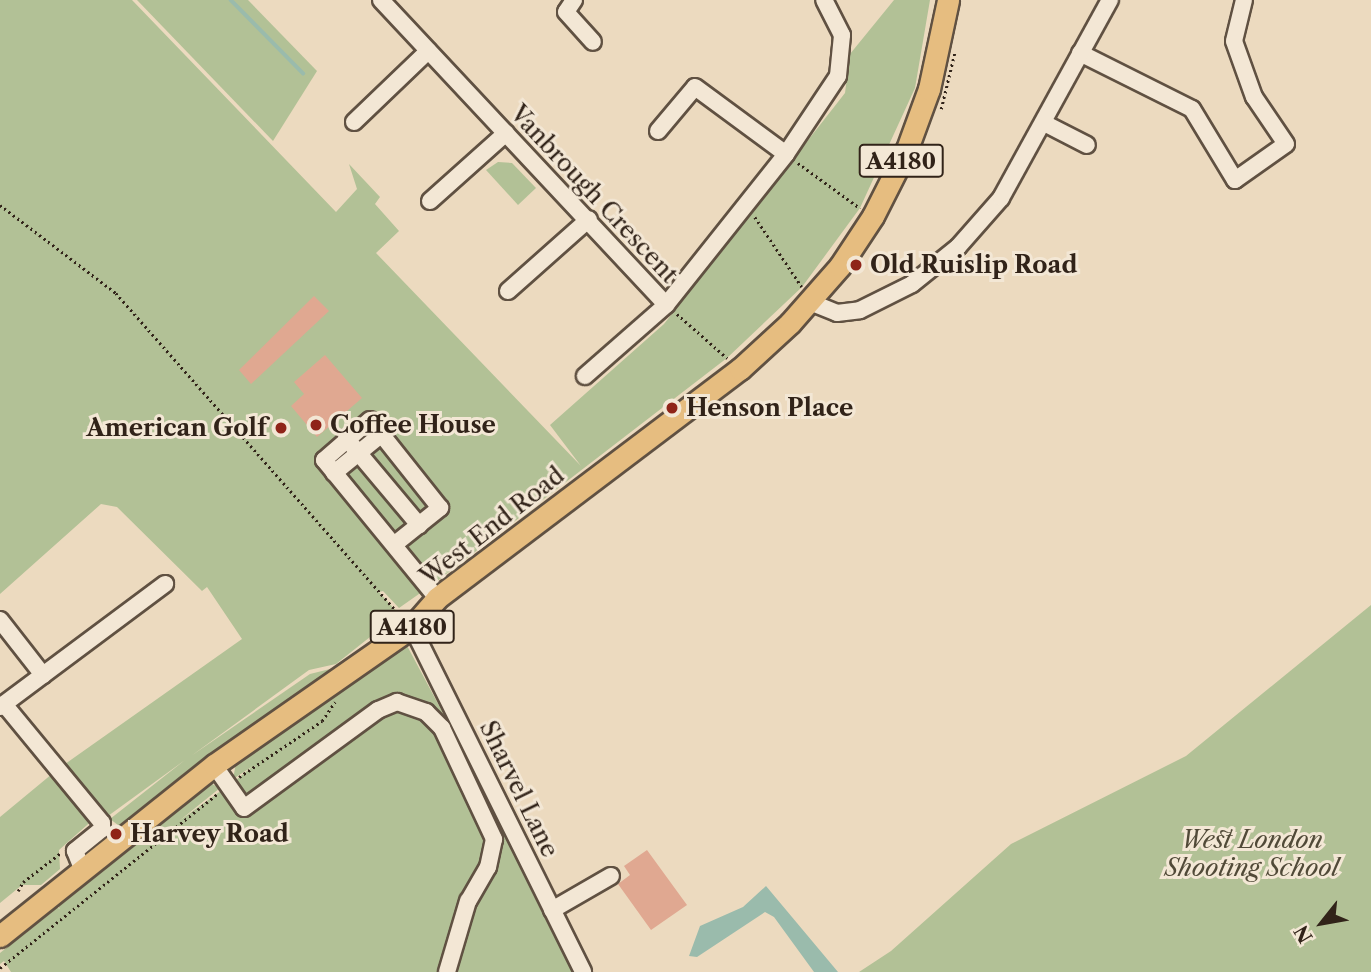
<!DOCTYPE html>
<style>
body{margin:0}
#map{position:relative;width:1371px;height:972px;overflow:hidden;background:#ecdabf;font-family:"Libre Caslon Text",serif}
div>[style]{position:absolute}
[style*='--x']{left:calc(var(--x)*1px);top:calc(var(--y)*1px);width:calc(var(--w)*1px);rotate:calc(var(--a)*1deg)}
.green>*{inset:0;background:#b2c196}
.water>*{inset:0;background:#9abbac}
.stream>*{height:3.5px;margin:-1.75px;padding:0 1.75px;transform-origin:1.75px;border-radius:1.75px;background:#9abbac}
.building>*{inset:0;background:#e0a891}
.path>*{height:2.5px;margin-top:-1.25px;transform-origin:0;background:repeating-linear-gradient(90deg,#312319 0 2px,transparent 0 5.5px)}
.roads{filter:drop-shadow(2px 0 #605142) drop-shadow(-2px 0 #605142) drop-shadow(0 2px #605142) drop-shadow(0 -2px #605142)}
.minor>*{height:16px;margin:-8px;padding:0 8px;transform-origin:8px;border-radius:8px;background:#f3e7d5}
.major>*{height:21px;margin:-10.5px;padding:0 10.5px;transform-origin:10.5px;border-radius:10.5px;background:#e6bd80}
.dots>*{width:19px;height:19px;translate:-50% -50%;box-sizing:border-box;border:4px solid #f3e7d5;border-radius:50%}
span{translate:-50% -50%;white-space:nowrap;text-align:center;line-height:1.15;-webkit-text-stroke:6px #f3e7d5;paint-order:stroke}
.shield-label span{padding:2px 5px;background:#f3e7d5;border:2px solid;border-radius:5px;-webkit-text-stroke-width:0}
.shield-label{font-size:23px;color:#312319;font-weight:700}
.street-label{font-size:24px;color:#312319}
.poi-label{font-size:24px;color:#312319;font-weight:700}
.left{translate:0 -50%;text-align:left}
.right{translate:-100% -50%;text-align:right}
.park-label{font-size:24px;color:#514a38;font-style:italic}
.north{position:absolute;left:1287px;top:888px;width:70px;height:70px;-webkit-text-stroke:5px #f3e7d5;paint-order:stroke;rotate:239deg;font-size:19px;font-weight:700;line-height:28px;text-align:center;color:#312319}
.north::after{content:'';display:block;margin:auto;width:24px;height:32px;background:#312319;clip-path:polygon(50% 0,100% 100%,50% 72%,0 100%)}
</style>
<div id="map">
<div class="green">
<div style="clip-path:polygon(0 0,132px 0,336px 212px,357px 189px,349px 164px,380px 197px,375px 204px,399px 231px,376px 253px,581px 466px,550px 425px,664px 324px,845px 93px,850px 54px,894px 0,930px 0,915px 88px,860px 208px,802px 287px,727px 358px,436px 582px,399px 608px,383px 591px,379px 592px,399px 614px,336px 664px,309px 670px,191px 756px,310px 674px,338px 667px,122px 828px,110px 819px,185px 760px,108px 816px,96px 817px,59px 850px,60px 869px,41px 885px,22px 885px,0 903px,0 817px,58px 769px,242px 639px,207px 587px,202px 591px,117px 507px,101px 504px,0 594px)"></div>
<div style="clip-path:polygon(137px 0,248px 0,317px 71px,273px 141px)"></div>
<div style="clip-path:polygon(498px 162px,512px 163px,536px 188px,518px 205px,486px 170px)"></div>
<div style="clip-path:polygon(1371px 605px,1371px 972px,859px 972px,891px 951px,1011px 844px,1186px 756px)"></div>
<div style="clip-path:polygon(404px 640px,581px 972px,11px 972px,4px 961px,0 964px,0 953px,10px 945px,8px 942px,54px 906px,60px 909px,57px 905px,199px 789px,212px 784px,220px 788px,179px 821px,236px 780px,253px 766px,233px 779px,236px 763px,334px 696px)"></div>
</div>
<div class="water">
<div style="clip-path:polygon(766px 886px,838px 972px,814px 972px,774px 917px,765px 912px,697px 957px,689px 956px,700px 926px,743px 907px)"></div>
</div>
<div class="stream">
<div style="--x:231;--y:0;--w:103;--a:45.4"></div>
</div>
<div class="building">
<div style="clip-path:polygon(314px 296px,329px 311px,251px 384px,239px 370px)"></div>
<div style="clip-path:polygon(325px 355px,362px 398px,317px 437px,291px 406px,304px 394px,294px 382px)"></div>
<div style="clip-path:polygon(647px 850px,687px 905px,651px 930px,618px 884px,630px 875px,624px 866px)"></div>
</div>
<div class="path">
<div style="--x:941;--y:109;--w:60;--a:-76.4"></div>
<div style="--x:798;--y:163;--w:77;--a:36"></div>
<div style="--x:0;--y:205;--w:146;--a:37.2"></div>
<div style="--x:116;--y:293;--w:429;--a:48.6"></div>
<div style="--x:755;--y:217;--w:84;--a:56.1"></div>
<div style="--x:677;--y:314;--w:67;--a:41.3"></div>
<div style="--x:239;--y:777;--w:100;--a:-34"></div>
<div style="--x:322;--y:721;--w:23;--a:-56"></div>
<div style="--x:18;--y:891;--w:10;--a:-61"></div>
<div style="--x:23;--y:882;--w:49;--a:-37.6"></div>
<div style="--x:0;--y:968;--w:278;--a:-38.7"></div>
</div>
<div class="roads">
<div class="minor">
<div style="--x:381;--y:0;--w:417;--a:46.9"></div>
<div style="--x:666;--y:305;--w:193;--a:-51.5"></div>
<div style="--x:786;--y:154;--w:94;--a:-56.3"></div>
<div style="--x:838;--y:76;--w:41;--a:-84.4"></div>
<div style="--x:842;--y:35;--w:39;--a:-117"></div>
<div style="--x:574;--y:0;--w:14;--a:124"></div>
<div style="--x:566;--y:12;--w:40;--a:48"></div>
<div style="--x:1080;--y:53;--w:125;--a:26.6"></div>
<div style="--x:1192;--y:109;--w:83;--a:58.8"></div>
<div style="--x:1235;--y:180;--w:62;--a:-35.2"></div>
<div style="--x:1286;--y:144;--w:57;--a:-124.2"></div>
<div style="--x:1254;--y:97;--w:59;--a:-109.7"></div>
<div style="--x:1234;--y:41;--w:42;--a:-76.3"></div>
<div style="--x:354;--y:122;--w:103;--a:-43.8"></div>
<div style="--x:1044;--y:123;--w:48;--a:27.1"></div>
<div style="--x:658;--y:131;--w:57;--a:-49.9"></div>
<div style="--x:695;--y:87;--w:113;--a:36.4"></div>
<div style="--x:430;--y:201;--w:102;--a:-41.8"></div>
<div style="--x:508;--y:291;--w:108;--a:-41.6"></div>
<div style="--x:810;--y:302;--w:29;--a:22"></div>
<div style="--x:837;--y:313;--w:23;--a:-7"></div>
<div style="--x:860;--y:310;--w:58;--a:-26.6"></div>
<div style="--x:912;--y:284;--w:59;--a:-38.8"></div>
<div style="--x:958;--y:247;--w:65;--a:-48.7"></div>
<div style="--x:1001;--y:198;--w:226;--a:-61.2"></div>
<div style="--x:585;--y:376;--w:108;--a:-41.2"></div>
<div style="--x:346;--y:438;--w:114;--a:50"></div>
<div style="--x:334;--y:473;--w:63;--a:-39.2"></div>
<div style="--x:395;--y:544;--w:58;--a:-38.7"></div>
<div style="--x:440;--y:508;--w:112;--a:-128.5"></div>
<div style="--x:370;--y:420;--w:61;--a:139"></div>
<div style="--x:324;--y:460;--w:178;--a:50.7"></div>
<div style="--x:0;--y:620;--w:70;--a:52"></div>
<div style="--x:412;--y:627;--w:385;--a:63.6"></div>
<div style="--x:4;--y:704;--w:154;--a:50.5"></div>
<div style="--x:102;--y:823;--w:6;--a:90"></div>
<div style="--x:102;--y:829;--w:35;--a:141"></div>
<div style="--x:75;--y:851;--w:22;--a:68"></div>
<div style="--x:0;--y:707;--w:206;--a:-36.7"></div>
<div style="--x:214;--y:765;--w:52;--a:55.1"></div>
<div style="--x:244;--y:808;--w:166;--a:-36.2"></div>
<div style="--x:378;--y:710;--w:21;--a:-23"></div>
<div style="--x:397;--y:702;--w:31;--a:19"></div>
<div style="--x:426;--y:712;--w:23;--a:45"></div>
<div style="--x:442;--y:728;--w:123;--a:64.9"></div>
<div style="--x:494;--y:839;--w:29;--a:102"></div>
<div style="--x:488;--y:867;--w:39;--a:120"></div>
<div style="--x:468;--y:901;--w:74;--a:106.5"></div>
<div style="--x:552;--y:910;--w:68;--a:-30"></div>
</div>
<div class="major">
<div style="--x:0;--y:936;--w:274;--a:-38.6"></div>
<div style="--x:214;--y:765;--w:241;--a:-34.9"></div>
<div style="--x:412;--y:627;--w:38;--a:-49"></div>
<div style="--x:437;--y:598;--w:380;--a:-37.1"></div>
<div style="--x:740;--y:369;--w:68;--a:-42.6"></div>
<div style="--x:790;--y:323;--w:76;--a:-48.7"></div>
<div style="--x:840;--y:266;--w:60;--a:-56.6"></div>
<div style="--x:873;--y:216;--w:75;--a:-63.1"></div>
<div style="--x:907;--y:149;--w:64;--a:-69.9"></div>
<div style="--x:929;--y:89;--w:91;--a:-77.9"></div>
</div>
</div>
<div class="dots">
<div style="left:856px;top:265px;background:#8f2418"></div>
<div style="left:672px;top:408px;background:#8f2418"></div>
<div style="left:316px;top:425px;background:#8f2418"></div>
<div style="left:281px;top:428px;background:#8f2418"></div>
<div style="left:116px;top:834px;background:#8f2418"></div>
</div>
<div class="shield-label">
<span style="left:901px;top:161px">A4180</span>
<span style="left:412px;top:627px">A4180</span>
</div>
<div class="street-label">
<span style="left:594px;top:194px;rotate:47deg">Vanbrough Crescent</span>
<span style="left:492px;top:526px;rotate:-38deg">West End Road</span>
<span style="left:519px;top:789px;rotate:64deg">Sharvel Lane</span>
</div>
<div class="poi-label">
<span class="left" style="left:870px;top:265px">Old Ruislip Road</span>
<span class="left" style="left:686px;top:408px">Henson Place</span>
<span class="left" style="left:330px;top:425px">Coffee House</span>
<span class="right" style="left:267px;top:428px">American Golf</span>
<span class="left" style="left:130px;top:834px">Harvey Road</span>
</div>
<div class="park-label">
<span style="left:1252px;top:854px">West London<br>Shooting School</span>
</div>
<div class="north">N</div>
</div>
